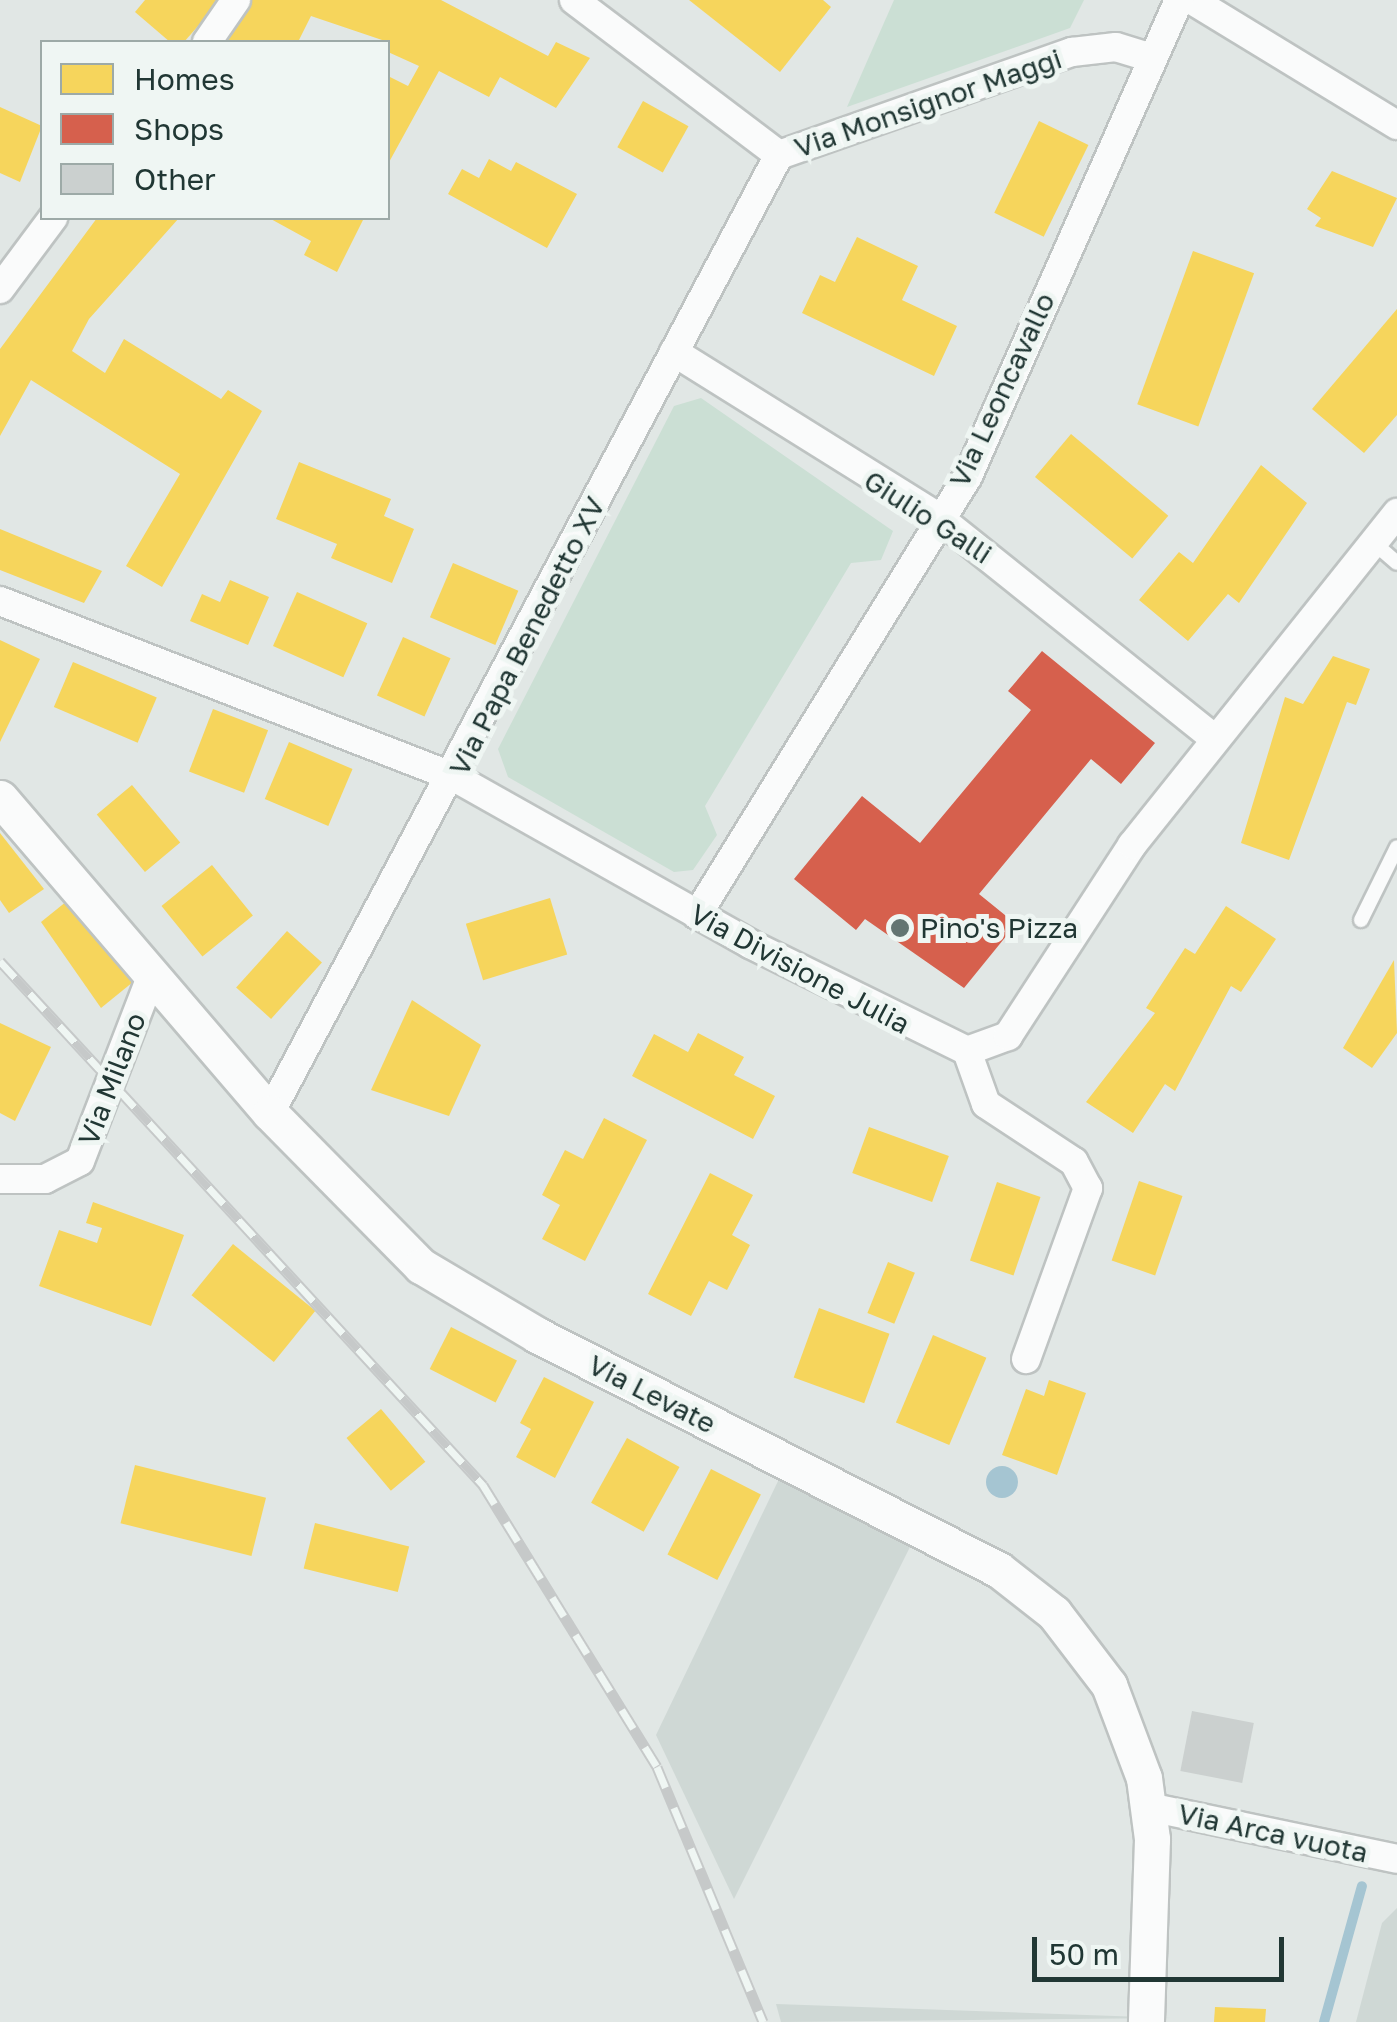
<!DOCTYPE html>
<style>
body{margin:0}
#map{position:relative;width:1397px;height:2022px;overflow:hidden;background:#e1e7e5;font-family:"Golos Text",sans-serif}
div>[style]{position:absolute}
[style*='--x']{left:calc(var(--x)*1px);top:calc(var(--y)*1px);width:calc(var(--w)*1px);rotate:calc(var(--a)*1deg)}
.built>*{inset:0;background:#cfd8d5}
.green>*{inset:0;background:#cbdfd4}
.water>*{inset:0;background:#a5c5d2}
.round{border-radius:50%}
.homes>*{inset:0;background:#f6d55c;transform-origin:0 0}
.shops>*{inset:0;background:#d6604d}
.stream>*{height:10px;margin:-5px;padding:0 5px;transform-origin:5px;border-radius:5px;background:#a5c5d2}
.building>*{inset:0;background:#cbd0cf;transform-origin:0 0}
.roads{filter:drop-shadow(2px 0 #bec3c2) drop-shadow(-2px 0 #bec3c2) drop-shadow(0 2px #bec3c2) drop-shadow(0 -2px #bec3c2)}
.service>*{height:14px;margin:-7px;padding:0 7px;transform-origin:7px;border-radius:7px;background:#fafbfb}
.minor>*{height:28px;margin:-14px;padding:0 14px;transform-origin:14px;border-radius:14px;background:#fafbfb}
.tertiary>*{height:35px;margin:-17.5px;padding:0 17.5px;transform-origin:17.5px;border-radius:17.5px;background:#fafbfb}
.rail>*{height:11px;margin-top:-5.5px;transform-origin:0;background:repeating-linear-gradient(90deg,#eff6f3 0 22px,#c6c9c9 0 44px);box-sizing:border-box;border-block:2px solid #c6c9c9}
.dots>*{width:28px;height:28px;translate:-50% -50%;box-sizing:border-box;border:5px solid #eff6f3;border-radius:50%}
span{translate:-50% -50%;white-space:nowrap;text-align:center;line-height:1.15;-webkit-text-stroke:10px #eff6f3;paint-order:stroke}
.street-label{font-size:28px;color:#213734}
.poi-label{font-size:28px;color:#213734}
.left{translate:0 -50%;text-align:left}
.legend{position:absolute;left:40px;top:40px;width:350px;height:180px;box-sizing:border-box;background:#eff6f3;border:2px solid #9daaa7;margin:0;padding:12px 18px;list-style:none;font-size:30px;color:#213734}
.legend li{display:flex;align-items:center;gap:20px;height:50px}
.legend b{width:50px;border:2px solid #9daaa7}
.scale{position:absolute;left:1032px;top:1937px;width:252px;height:45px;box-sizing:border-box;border:5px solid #213734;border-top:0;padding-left:12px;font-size:30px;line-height:35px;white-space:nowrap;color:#213734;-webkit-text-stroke:8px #eff6f3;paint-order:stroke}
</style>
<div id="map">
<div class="built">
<div style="clip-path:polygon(779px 1479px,910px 1547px,734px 1899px,656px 1735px)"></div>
<div style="clip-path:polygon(1397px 1908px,1397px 2022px,1356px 2022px,1382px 1923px)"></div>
<div style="clip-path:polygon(776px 2004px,1171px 2018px,781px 2022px)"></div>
</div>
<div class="green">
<div style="clip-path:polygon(894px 0,1084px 0,1070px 28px,847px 107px)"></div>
<div style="clip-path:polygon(701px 398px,893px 531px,881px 560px,851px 563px,705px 806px,717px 835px,693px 870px,674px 872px,508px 777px,498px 749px,674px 406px)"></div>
</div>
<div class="water">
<div class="round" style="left:986px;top:1466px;width:32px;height:32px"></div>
</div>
<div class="homes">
<div style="clip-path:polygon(145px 0,221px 0,184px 42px,170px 42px,135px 12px)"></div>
<div style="clip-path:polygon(248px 0,441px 0,548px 56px,556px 42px,590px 58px,556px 108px,500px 77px,489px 97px,439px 71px,388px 164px,388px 76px,408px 86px,419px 66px,388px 52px,388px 42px,311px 16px,298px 42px,226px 42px)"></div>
<div style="clip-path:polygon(689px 0,823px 0,831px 7px,780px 72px)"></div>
<div style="left:643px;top:101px;width:52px;height:53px;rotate:29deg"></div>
<div style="clip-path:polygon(0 107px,42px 126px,20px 182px,0 173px)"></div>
<div style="left:1039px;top:121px;width:55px;height:102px;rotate:26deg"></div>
<div style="clip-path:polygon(489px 159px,511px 171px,516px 162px,577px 194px,547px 248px,448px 194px,462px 169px,479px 178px)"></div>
<div style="clip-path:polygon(1332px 171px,1397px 198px,1373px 247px,1315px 226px,1321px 218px,1307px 209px)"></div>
<div style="clip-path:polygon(97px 218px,179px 218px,89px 319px,72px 351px,105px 373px,124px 339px,221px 399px,228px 390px,262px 411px,162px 587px,126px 566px,180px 474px,31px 380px,0 436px,0 349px)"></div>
<div style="clip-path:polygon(269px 218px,364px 218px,337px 272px,304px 255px,311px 241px)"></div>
<div style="clip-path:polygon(857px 237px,918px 266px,902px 300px,957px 326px,934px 376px,802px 313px,820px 275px,835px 282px)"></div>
<div style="left:1193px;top:251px;width:65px;height:163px;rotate:20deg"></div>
<div style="clip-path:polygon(1397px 309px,1397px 415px,1364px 453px,1312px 409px)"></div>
<div style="left:1071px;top:434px;width:127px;height:56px;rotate:40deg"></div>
<div style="clip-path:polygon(299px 462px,391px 499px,384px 516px,414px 529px,392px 583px,331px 558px,337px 544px,276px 519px)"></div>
<div style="clip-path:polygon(1261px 465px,1307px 503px,1239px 603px,1228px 594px,1188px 641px,1139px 600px,1179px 552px,1193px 563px)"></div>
<div style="clip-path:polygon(0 529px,102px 571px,84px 603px,0 570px)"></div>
<div style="left:453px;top:563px;width:71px;height:59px;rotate:23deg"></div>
<div style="clip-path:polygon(230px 580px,269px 597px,248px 645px,190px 621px,202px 594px,220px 602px)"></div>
<div style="left:297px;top:592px;width:77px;height:59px;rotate:24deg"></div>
<div style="left:403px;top:637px;width:52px;height:64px;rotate:24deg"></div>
<div style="clip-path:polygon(0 640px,40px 659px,0 742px)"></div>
<div style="clip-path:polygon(1333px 656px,1370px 669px,1356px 705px,1347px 702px,1289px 860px,1241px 843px,1285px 697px,1303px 704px)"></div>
<div style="left:73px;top:662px;width:91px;height:49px;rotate:23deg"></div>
<div style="left:213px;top:709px;width:59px;height:67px;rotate:21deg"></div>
<div style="left:289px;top:742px;width:69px;height:62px;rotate:23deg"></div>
<div style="left:132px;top:785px;width:75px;height:46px;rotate:50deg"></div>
<div style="clip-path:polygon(0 833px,44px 889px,9px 913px,0 900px)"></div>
<div style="left:212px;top:865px;width:65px;height:65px;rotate:51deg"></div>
<div style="left:550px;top:898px;width:59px;height:88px;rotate:73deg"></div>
<div style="clip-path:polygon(67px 901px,133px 982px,101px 1008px,41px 922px)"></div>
<div style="clip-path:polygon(1226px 906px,1276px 939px,1241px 992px,1231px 986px,1175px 1091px,1165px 1084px,1133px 1133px,1086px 1102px,1155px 1013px,1146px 1008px,1185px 948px,1195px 954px)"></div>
<div style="left:287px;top:931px;width:47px;height:76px;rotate:42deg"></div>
<div style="clip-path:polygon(1394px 960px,1397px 1033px,1372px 1068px,1343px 1048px)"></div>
<div style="clip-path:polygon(412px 1000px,481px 1045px,449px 1116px,371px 1090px)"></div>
<div style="clip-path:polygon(0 1023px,51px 1047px,15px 1121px,0 1113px)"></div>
<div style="clip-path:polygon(698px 1033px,744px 1057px,734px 1075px,775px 1096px,753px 1139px,632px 1076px,654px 1034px,688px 1052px)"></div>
<div style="clip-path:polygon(604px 1118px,647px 1140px,585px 1261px,542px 1239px,560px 1205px,542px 1195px,565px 1150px,583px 1159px)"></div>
<div style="left:869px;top:1127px;width:85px;height:49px;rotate:20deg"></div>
<div style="clip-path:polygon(710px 1173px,753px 1195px,732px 1235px,750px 1245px,727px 1290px,709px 1281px,691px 1316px,648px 1294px)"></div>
<div style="left:1139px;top:1181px;width:46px;height:84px;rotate:19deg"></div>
<div style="left:997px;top:1182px;width:46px;height:83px;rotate:19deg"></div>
<div style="clip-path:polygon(93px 1202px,184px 1235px,151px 1326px,39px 1286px,59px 1230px,97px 1243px,102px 1228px,86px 1223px)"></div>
<div style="left:233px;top:1244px;width:106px;height:66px;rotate:39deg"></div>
<div style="left:888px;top:1262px;width:29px;height:55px;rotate:22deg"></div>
<div style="left:819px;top:1308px;width:75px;height:74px;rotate:20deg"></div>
<div style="left:451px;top:1327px;width:74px;height:47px;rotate:27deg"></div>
<div style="left:933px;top:1335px;width:58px;height:95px;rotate:23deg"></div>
<div style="clip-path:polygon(544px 1377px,594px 1402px,555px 1478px,516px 1457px,531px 1429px,520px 1423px)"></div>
<div style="clip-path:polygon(1049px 1380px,1086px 1393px,1057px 1475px,1002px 1455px,1026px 1389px,1044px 1396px)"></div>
<div style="left:381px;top:1409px;width:69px;height:45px;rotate:50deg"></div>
<div style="left:627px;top:1438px;width:60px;height:74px;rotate:29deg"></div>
<div style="left:135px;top:1465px;width:135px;height:60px;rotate:14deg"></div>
<div style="left:711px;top:1469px;width:56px;height:96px;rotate:27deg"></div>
<div style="left:315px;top:1523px;width:97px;height:47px;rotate:14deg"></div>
<div style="clip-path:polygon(1215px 2007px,1266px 2009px,1265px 2022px,1214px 2022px)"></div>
</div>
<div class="shops">
<div style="clip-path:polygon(1042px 651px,1155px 743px,1121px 784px,1091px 759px,979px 894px,1016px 924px,964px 988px,865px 919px,856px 930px,794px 879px,862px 796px,920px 843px,1031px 710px,1008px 691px)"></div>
</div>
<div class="stream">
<div style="--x:1324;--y:2022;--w:141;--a:-74.4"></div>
</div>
<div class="building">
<div style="left:1192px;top:1711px;width:63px;height:61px;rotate:11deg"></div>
</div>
<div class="roads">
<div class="service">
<div style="--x:1374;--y:543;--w:30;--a:41"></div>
<div style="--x:1361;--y:920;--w:81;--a:-63.7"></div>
</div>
<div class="minor">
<div style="--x:574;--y:0;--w:257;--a:37.1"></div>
<div style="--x:779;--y:155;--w:311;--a:-19.4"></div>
<div style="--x:1072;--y:52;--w:44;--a:-6.5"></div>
<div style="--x:1116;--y:47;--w:38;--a:17"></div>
<div style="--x:1192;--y:0;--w:240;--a:31.4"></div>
<div style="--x:207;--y:42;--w:51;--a:-55.4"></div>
<div style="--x:0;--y:289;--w:89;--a:-53.3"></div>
<div style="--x:674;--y:352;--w:311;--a:32"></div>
<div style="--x:938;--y:517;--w:354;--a:38.7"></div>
<div style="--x:0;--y:601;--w:487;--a:21.2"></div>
<div style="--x:454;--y:777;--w:340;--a:29.4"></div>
<div style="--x:750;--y:944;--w:242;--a:26.2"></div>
<div style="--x:967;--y:1051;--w:44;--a:-20.1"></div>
<div style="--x:1008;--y:1036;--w:228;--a:-57"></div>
<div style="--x:1132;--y:845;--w:425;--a:-51.4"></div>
<div style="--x:697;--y:915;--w:516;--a:-58.31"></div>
<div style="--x:968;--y:476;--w:521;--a:-66.09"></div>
<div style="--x:967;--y:1051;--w:56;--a:70.3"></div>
<div style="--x:986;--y:1104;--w:105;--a:33.4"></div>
<div style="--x:1074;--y:1162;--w:30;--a:62"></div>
<div style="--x:1088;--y:1188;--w:182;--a:109.9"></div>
<div style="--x:270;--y:1113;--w:1085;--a:-62.02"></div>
<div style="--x:0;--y:1179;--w:45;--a:0"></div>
<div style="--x:45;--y:1179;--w:39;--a:-27"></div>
<div style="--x:80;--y:1161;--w:200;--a:-68.9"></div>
<div style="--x:1149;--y:1807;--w:253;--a:11.8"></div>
</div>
<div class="tertiary">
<div style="--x:0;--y:798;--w:415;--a:49.4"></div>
<div style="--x:270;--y:1113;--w:215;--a:45.4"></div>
<div style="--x:421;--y:1266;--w:135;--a:30.7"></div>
<div style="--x:537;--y:1335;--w:518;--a:26.96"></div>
<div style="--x:999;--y:1570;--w:70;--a:38"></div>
<div style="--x:1054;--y:1613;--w:91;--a:52.6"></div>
<div style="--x:1109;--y:1685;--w:99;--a:69.4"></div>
<div style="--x:1144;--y:1778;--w:62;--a:82.5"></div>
<div style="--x:1152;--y:1839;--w:183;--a:91.9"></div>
</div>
</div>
<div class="rail">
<div style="--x:0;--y:961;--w:713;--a:47.33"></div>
<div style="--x:483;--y:1485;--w:331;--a:58.3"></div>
<div style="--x:657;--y:1767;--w:276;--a:67.4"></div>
</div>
<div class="dots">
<div style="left:900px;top:928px;background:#647572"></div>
</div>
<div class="street-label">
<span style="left:928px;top:103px;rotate:-19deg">Via Monsignor Maggi</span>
<span style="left:1002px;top:390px;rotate:-65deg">Via Leoncavallo</span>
<span style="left:928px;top:517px;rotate:33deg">Giulio Galli</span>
<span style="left:527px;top:636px;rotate:-63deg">Via Papa Benedetto XV</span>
<span style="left:800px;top:969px;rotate:28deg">Via Divisione Julia</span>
<span style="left:112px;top:1079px;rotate:-69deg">Via Milano</span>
<span style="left:652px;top:1394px;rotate:27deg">Via Levate</span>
<span style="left:1273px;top:1833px;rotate:12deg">Via Arca vuota</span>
</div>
<div class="poi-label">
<span class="left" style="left:920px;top:928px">Pino's Pizza</span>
</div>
<ul class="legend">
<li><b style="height:28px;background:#f6d55c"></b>Homes</li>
<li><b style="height:28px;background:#d6604d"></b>Shops</li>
<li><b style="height:28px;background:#cbd0cf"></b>Other</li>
</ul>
<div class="scale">50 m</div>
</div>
